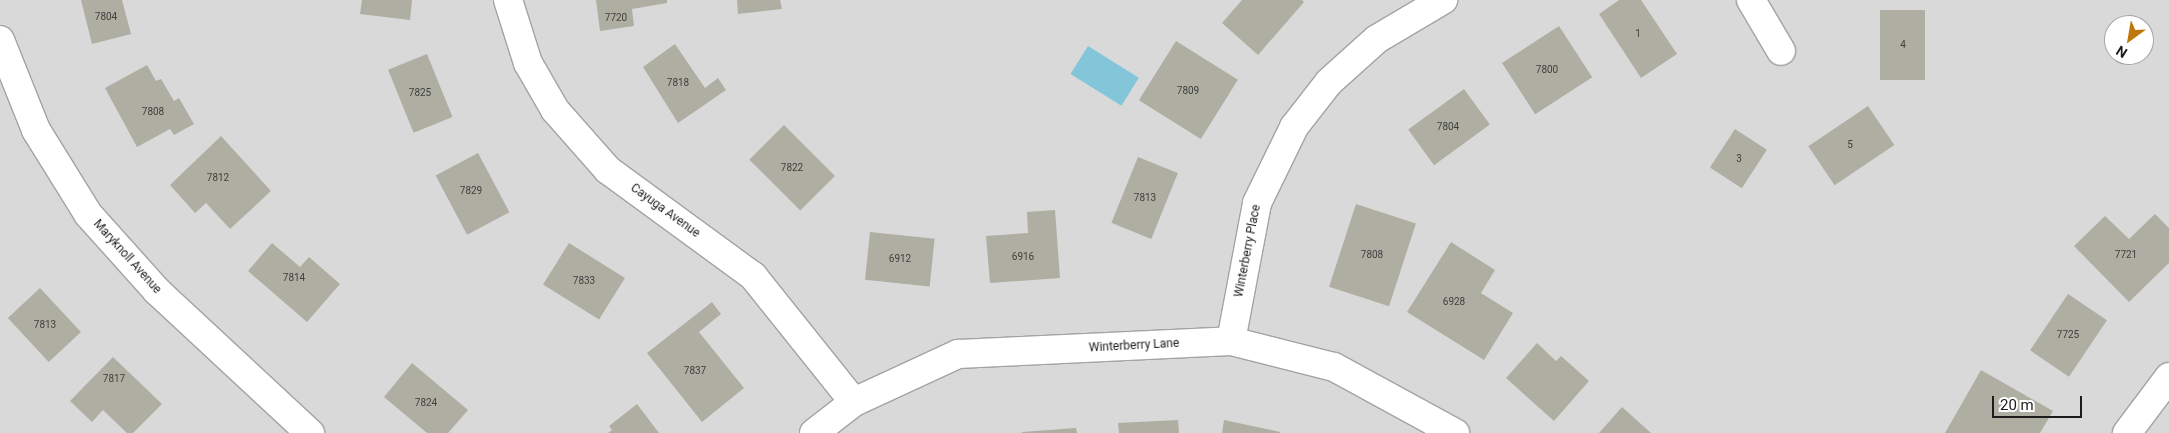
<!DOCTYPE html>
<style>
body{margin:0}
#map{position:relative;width:2169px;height:433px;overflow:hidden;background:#eaede2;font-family:Roboto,sans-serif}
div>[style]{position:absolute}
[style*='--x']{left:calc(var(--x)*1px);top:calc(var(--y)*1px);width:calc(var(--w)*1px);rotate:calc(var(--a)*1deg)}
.residential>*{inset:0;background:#dad9d9}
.pitch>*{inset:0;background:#83c6d9;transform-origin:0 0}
.building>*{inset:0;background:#aeaea2;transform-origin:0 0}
.roads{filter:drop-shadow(1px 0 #a3a3a3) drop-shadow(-1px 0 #a3a3a3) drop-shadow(0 1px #a3a3a3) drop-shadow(0 -1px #a3a3a3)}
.minor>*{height:28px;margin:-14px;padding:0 14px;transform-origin:14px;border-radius:14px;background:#fff}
span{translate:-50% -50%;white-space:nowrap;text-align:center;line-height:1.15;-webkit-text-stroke:5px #fff;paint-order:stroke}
.number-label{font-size:10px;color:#40403e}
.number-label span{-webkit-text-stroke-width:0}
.street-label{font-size:12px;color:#1c1c1c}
.north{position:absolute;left:2104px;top:15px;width:50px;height:50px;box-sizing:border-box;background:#fff;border:1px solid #a4a4a4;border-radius:50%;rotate:212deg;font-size:14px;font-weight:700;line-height:20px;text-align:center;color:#1c1c1c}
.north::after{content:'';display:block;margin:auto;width:18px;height:22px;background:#be7709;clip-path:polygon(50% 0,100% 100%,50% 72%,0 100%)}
.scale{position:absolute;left:1992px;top:396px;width:90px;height:22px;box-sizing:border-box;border:2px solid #1c1c1c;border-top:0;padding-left:6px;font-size:15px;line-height:18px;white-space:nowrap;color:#1c1c1c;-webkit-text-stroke:4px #fff;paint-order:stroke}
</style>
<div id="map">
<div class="residential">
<div style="clip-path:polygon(evenodd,0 0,2169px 0,2169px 433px,0 433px,0 0,2114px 25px,2144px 25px,2144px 55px,2114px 55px,2114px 25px)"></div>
</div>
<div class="pitch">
<div style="left:1088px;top:46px;width:60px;height:33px;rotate:32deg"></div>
</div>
<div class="building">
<div style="clip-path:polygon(81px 0,122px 0,131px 34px,92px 44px)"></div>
<div style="clip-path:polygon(362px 0,412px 0,410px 20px,360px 14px)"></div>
<div style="clip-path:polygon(596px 0,667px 0,667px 3px,632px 9px,634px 26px,600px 31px)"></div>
<div style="clip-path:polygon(737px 0,780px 0,782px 9px,738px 14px)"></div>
<div style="clip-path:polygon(1242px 0,1302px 0,1304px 2px,1258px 55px,1222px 23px)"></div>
<div style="clip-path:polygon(1619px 0,1641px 0,1677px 54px,1641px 78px,1599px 14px)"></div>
<div style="left:1880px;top:10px;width:45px;height:70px"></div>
<div style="left:1559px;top:26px;width:61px;height:68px;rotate:57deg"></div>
<div style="left:1176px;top:41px;width:73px;height:70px;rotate:32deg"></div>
<div style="clip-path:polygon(675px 44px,705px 88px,718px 78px,726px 90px,678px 123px,643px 67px)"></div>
<div style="left:427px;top:54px;width:68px;height:42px;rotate:68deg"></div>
<div style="clip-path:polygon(147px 65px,156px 81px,161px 79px,174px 101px,179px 98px,194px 124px,174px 135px,170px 129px,137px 147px,105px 88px)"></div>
<div style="left:1464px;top:89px;width:44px;height:69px;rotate:54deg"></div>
<div style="left:1868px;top:106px;width:47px;height:72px;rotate:56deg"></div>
<div style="left:784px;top:125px;width:72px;height:49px;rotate:45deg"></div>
<div style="left:1735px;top:129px;width:38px;height:46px;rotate:33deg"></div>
<div style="clip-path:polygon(221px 136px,271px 191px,230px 229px,206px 203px,195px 213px,170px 185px)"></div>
<div style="left:478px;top:153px;width:67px;height:48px;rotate:62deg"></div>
<div style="left:1138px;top:157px;width:43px;height:71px;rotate:22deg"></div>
<div style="left:1356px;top:204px;width:63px;height:87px;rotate:18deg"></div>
<div style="clip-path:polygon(1055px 210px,1060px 278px,990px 283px,986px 236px,1028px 233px,1027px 212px)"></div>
<div style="clip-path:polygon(2155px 214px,2169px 228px,2169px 263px,2129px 302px,2074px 246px,2105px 216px,2129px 239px)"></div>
<div style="left:870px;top:232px;width:65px;height:48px;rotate:6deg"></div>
<div style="clip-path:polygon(1451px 242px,1495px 270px,1481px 293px,1513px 313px,1484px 360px,1407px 312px)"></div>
<div style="clip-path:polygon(272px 243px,300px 267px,309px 257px,340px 284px,307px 322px,248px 271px)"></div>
<div style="left:569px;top:243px;width:66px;height:49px;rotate:32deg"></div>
<div style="left:40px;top:288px;width:60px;height:44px;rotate:47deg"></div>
<div style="left:2068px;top:294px;width:47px;height:68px;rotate:34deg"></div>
<div style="clip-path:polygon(712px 302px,721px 314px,699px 332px,744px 388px,702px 422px,647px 353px)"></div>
<div style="clip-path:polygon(1537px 343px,1556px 361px,1561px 356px,1589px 381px,1554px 421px,1506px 378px)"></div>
<div style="clip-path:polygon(113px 357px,162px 404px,133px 433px,127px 433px,103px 410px,92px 422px,70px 401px)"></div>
<div style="clip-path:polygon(412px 363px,468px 410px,448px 433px,427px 433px,384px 397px)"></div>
<div style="clip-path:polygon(1981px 370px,2053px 411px,2040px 433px,1945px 433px)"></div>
<div style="clip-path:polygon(637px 404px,659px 433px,608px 433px,612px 430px,609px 426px)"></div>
<div style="clip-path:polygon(1622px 407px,1651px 433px,1599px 433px)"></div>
<div style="clip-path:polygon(1178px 420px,1179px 433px,1119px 433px,1118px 423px)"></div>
<div style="clip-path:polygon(1224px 420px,1280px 432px,1280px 433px,1222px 433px)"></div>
<div style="clip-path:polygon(1076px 428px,1077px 433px,1022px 433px,1022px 432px)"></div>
</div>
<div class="roads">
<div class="minor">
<div style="--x:508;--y:0;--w:66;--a:72.4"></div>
<div style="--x:528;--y:63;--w:54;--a:60.1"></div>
<div style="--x:555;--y:110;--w:80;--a:48.5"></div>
<div style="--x:608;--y:170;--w:180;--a:36.2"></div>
<div style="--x:753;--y:276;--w:161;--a:51.3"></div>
<div style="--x:1751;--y:0;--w:59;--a:59.5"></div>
<div style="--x:0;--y:40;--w:97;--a:68.2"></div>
<div style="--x:36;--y:130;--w:99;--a:58.2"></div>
<div style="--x:88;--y:214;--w:103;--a:48.1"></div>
<div style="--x:157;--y:291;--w:209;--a:42.9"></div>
<div style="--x:1231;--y:341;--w:140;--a:-79.3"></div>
<div style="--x:1257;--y:203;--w:85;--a:-64"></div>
<div style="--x:1294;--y:127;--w:57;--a:-52.1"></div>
<div style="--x:1329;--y:82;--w:64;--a:-41.9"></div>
<div style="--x:1377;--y:39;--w:77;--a:-30.6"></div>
<div style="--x:814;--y:433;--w:51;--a:-37.8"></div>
<div style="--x:854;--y:402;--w:115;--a:-24.8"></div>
<div style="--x:958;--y:354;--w:273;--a:-2.7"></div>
<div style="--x:1231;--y:341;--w:106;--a:14.2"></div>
<div style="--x:1334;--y:367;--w:138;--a:28.6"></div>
<div style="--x:2127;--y:433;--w:70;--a:-53.1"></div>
</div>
</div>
<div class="number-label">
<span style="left:106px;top:17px">7804</span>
<span style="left:616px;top:18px">7720</span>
<span style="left:1638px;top:34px">1</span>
<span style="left:1903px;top:45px">4</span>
<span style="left:1547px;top:70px">7800</span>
<span style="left:678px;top:83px">7818</span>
<span style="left:1188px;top:91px">7809</span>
<span style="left:420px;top:93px">7825</span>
<span style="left:153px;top:112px">7808</span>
<span style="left:1448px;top:127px">7804</span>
<span style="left:1850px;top:145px">5</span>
<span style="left:1739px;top:159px">3</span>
<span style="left:792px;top:168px">7822</span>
<span style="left:218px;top:178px">7812</span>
<span style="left:471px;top:191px">7829</span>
<span style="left:1145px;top:198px">7813</span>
<span style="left:1372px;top:255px">7808</span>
<span style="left:2126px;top:255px">7721</span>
<span style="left:1023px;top:257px">6916</span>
<span style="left:900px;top:259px">6912</span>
<span style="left:294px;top:278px">7814</span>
<span style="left:584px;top:281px">7833</span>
<span style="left:1454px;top:302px">6928</span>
<span style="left:45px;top:325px">7813</span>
<span style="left:2068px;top:335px">7725</span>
<span style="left:695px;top:371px">7837</span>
<span style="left:114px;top:379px">7817</span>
<span style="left:426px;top:403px">7824</span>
</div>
<div class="street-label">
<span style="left:665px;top:211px;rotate:36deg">Cayuga Avenue</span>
<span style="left:1248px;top:251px;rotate:-79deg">Winterberry Place</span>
<span style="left:127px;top:257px;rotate:48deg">Maryknoll Avenue</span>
<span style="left:1134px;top:346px;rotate:-3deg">Winterberry Lane</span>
</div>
<div class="north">N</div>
<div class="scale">20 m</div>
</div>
